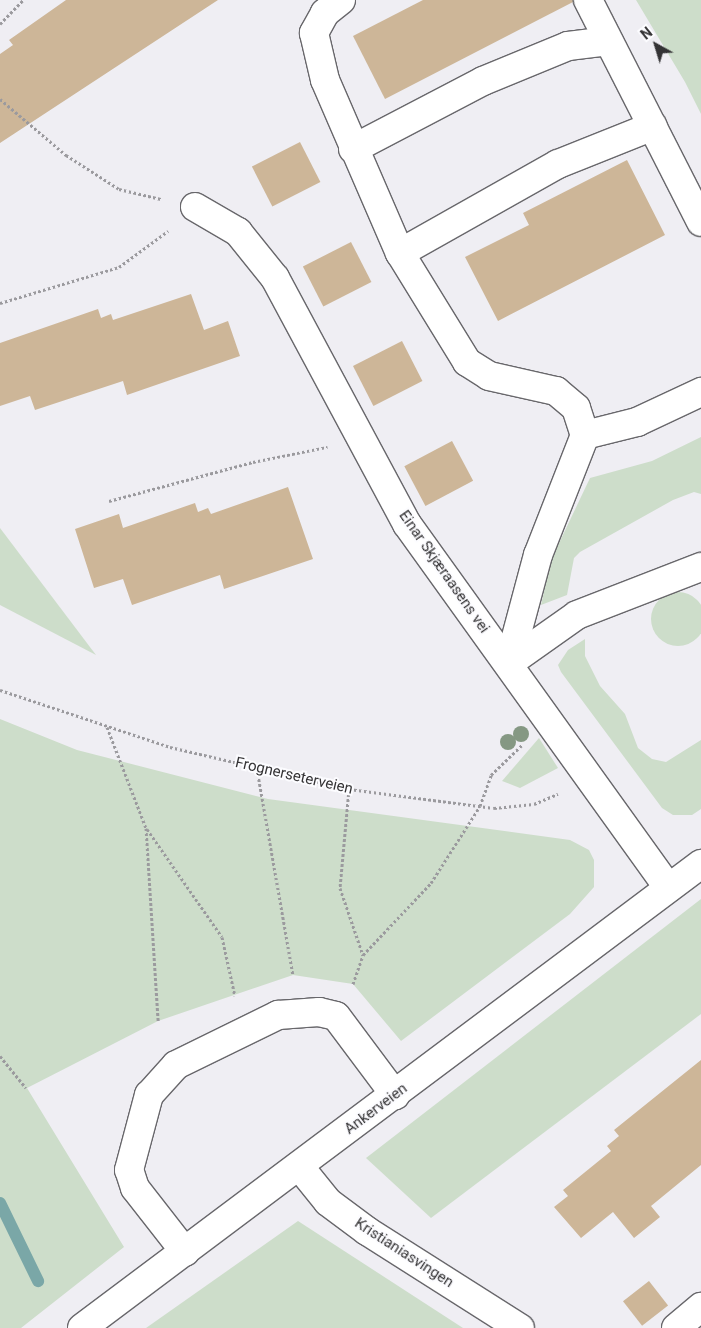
<!DOCTYPE html>
<meta charset="utf-8">
<style>
body{margin:0}
#map{position:relative;width:701px;height:1328px;overflow:hidden;background:#efeef3;font-family:Roboto,sans-serif}
div>[style]{position:absolute}
[style*='--x']{left:calc(var(--x)*1px);top:calc(var(--y)*1px);width:calc(var(--w)*1px);rotate:calc(var(--a)*1deg)}
.green>*{inset:0;background:#cdddca}
.round{border-radius:50%}
.stream>*{height:12px;margin:-6px;padding:0 6px;transform-origin:6px;border-radius:6px;background:#7aa7a7}
.building>*{inset:0;background:#cdb698;transform-origin:0 0}
.path>*{height:3px;margin-top:-1.5px;transform-origin:0;background:repeating-linear-gradient(90deg,#9b9a9e 0 2.5px,transparent 0 5px)}
.roads{filter:drop-shadow(1px 0 #68676b) drop-shadow(-1px 0 #68676b) drop-shadow(0 1px #68676b) drop-shadow(0 -1px #68676b)}
.minor>*{height:28px;margin:-14px;padding:0 14px;transform-origin:14px;border-radius:14px;background:#fff}
.major>*{height:28px;margin:-14px;padding:0 14px;transform-origin:14px;border-radius:14px;background:#fff}
.trees>*{width:16px;height:16px;margin:-8px;border-radius:50%;background:#859883}
span{translate:-50% -50%;white-space:nowrap;text-align:center;line-height:1.15;-webkit-text-stroke:4px #fcfcff;paint-order:stroke}
.street-label{font-size:15px;color:#343335}
.north{position:absolute;left:631px;top:20px;width:50px;height:50px;-webkit-text-stroke:4px #fcfcff;paint-order:stroke;rotate:321deg;font-size:14px;font-weight:700;line-height:20px;text-align:center;color:#343335}
.north::after{content:'';display:block;margin:auto;width:18px;height:22px;background:#343335;clip-path:polygon(50% 0,100% 100%,50% 72%,0 100%)}
</style>
<div id="map">
<div class="green">
<div style="clip-path:polygon(636px 0,701px 0,701px 114px,685px 82px)"></div>
<div style="clip-path:polygon(701px 437px,701px 494px,694px 492px,673px 500px,580px 552px,574px 558px,567px 595px,541px 605px,551px 560px,590px 478px,652px 461px)"></div>
<div style="clip-path:polygon(0 528px,96px 655px,0 605px)"></div>
<div class="round" style="left:651px;top:592px;width:54px;height:54px"></div>
<div style="clip-path:polygon(585px 639px,585px 656px,600px 686px,625px 714px,638px 748px,652px 759px,666px 762px,701px 740px,701px 809px,692px 815px,673px 815px,662px 808px,561px 672px,558px 665px,568px 650px)"></div>
<div style="clip-path:polygon(0 719px,77px 750px,268px 799px,570px 840px,589px 850px,594px 860px,594px 887px,570px 914px,401px 1041px,353px 984px,293px 975px,158px 1021px,27px 1088px,124px 1247px,21px 1328px,0 1328px)"></div>
<div style="clip-path:polygon(539px 738px,558px 768px,520px 788px,502px 781px)"></div>
<div style="clip-path:polygon(701px 899px,701px 1014px,431px 1218px,366px 1158px)"></div>
<div style="clip-path:polygon(298px 1221px,463px 1328px,146px 1328px)"></div>
</div>
<div class="stream">
<div style="--x:0;--y:1203;--w:87;--a:64"></div>
</div>
<div class="building">
<div style="clip-path:polygon(66px 0,218px 0,0 143px,0 54px,13px 45px,9px 40px)"></div>
<div style="clip-path:polygon(423px 0,573px 0,573px 2px,385px 99px,353px 36px)"></div>
<div style="left:300px;top:142px;width:45px;height:54px;rotate:63deg"></div>
<div style="clip-path:polygon(627px 160px,665px 235px,498px 321px,465px 257px,529px 225px,523px 213px)"></div>
<div style="left:351px;top:242px;width:45px;height:54px;rotate:63deg"></div>
<div style="clip-path:polygon(191px 294px,204px 330px,228px 321px,240px 356px,127px 395px,123px 381px,35px 410px,30px 396px,0 406px,0 343px,98px 309px,101px 318px,111px 314px,113px 320px)"></div>
<div style="left:402px;top:341px;width:45px;height:55px;rotate:63deg"></div>
<div style="left:452px;top:441px;width:45px;height:54px;rotate:62deg"></div>
<div style="clip-path:polygon(288px 487px,313px 559px,224px 589px,220px 575px,132px 605px,123px 579px,94px 588px,75px 529px,119px 514px,123px 528px,195px 503px,198px 512px,208px 508px,211px 514px)"></div>
<div style="clip-path:polygon(701px 1060px,701px 1165px,651px 1206px,660px 1217px,634px 1238px,613px 1212px,581px 1238px,554px 1207px,568px 1196px,563px 1190px,611px 1151px,607px 1146px,619px 1136px,614px 1130px)"></div>
<div style="left:649px;top:1281px;width:31px;height:33px;rotate:52deg"></div>
</div>
<div class="path">
<div style="--x:0;--y:24;--w:33;--a:-46"></div>
<div style="--x:0;--y:99;--w:87;--a:40.3"></div>
<div style="--x:66;--y:155;--w:63;--a:32.7"></div>
<div style="--x:119;--y:189;--w:43;--a:13.4"></div>
<div style="--x:0;--y:303;--w:124;--a:-16.8"></div>
<div style="--x:119;--y:267;--w:61;--a:-36.3"></div>
<div style="--x:109;--y:501;--w:149;--a:-15.2"></div>
<div style="--x:253;--y:462;--w:76;--a:-11.5"></div>
<div style="--x:0;--y:690;--w:179;--a:18.5"></div>
<div style="--x:170;--y:747;--w:184;--a:13.2"></div>
<div style="--x:349;--y:789;--w:146;--a:7.5"></div>
<div style="--x:494;--y:808;--w:40;--a:-5.7"></div>
<div style="--x:534;--y:804;--w:26;--a:-23"></div>
<div style="--x:107;--y:727;--w:108;--a:68.9"></div>
<div style="--x:146;--y:828;--w:193;--a:86.4"></div>
<div style="--x:257;--y:769;--w:209;--a:80.1"></div>
<div style="--x:349;--y:789;--w:99;--a:95.2"></div>
<div style="--x:340;--y:888;--w:71;--a:71.1"></div>
<div style="--x:147;--y:829;--w:131;--a:55.2"></div>
<div style="--x:222;--y:937;--w:60;--a:77.6"></div>
<div style="--x:353;--y:984;--w:31;--a:-71"></div>
<div style="--x:363;--y:955;--w:99;--a:-46.6"></div>
<div style="--x:431;--y:883;--w:91;--a:-57.5"></div>
<div style="--x:480;--y:806;--w:33;--a:-70"></div>
<div style="--x:491;--y:775;--w:43;--a:-44.1"></div>
<div style="--x:0;--y:1056;--w:41;--a:50.9"></div>
</div>
<div class="roads">
<div class="minor">
<div style="--x:341;--y:0;--w:21;--a:141"></div>
<div style="--x:325;--y:13;--w:23;--a:119"></div>
<div style="--x:314;--y:33;--w:48;--a:76.8"></div>
<div style="--x:325;--y:80;--w:189;--a:66.6"></div>
<div style="--x:400;--y:253;--w:128;--a:58.4"></div>
<div style="--x:467;--y:362;--w:26;--a:32"></div>
<div style="--x:489;--y:376;--w:69;--a:12.6"></div>
<div style="--x:556;--y:391;--w:26;--a:40"></div>
<div style="--x:576;--y:408;--w:28;--a:72"></div>
<div style="--x:585;--y:435;--w:54;--a:-14"></div>
<div style="--x:637;--y:422;--w:71;--a:-25.1"></div>
<div style="--x:588;--y:0;--w:249;--a:63"></div>
<div style="--x:353;--y:149;--w:147;--a:-27.6"></div>
<div style="--x:483;--y:81;--w:92;--a:-22.4"></div>
<div style="--x:568;--y:46;--w:39;--a:-7"></div>
<div style="--x:195;--y:207;--w:50;--a:30.2"></div>
<div style="--x:238;--y:232;--w:59;--a:51.2"></div>
<div style="--x:275;--y:278;--w:279;--a:61.8"></div>
<div style="--x:407;--y:524;--w:448;--a:54.3"></div>
<div style="--x:400;--y:253;--w:181;--a:-29.4"></div>
<div style="--x:558;--y:164;--w:102;--a:-21.8"></div>
<div style="--x:509;--y:663;--w:112;--a:-75"></div>
<div style="--x:538;--y:555;--w:129;--a:-68.6"></div>
<div style="--x:509;--y:663;--w:83;--a:-35.2"></div>
<div style="--x:577;--y:615;--w:133;--a:-21.2"></div>
<div style="--x:299;--y:1166;--w:46;--a:51.1"></div>
<div style="--x:328;--y:1202;--w:49;--a:36.6"></div>
<div style="--x:367;--y:1231;--w:181;--a:32.4"></div>
<div style="--x:185;--y:1252;--w:81;--a:-128"></div>
<div style="--x:135;--y:1188;--w:19;--a:-108"></div>
<div style="--x:129;--y:1170;--w:78;--a:-75.1"></div>
<div style="--x:149;--y:1095;--w:40;--a:-48"></div>
<div style="--x:176;--y:1065;--w:114;--a:-26.1"></div>
<div style="--x:278;--y:1015;--w:41;--a:-4.2"></div>
<div style="--x:319;--y:1012;--w:17;--a:13"></div>
<div style="--x:336;--y:1016;--w:99;--a:53.2"></div>
<div style="--x:676;--y:1328;--w:33;--a:-40"></div>
</div>
<div class="major">
<div style="--x:82;--y:1328;--w:774;--a:-36.86"></div>
</div>
</div>
<div class="trees">
<div style="left:521px;top:734px"></div>
<div style="left:508px;top:742px"></div>
</div>
<div class="street-label">
<span style="left:444px;top:572px;rotate:55deg">Einar Skjæraasens vei</span>
<span style="left:294px;top:776px;rotate:13deg">Frognerseterveien</span>
<span style="left:376px;top:1109px;rotate:-37deg">Ankerveien</span>
<span style="left:404px;top:1253px;rotate:33deg">Kristianiasvingen</span>
</div>
<div class="north">N</div>
</div>
